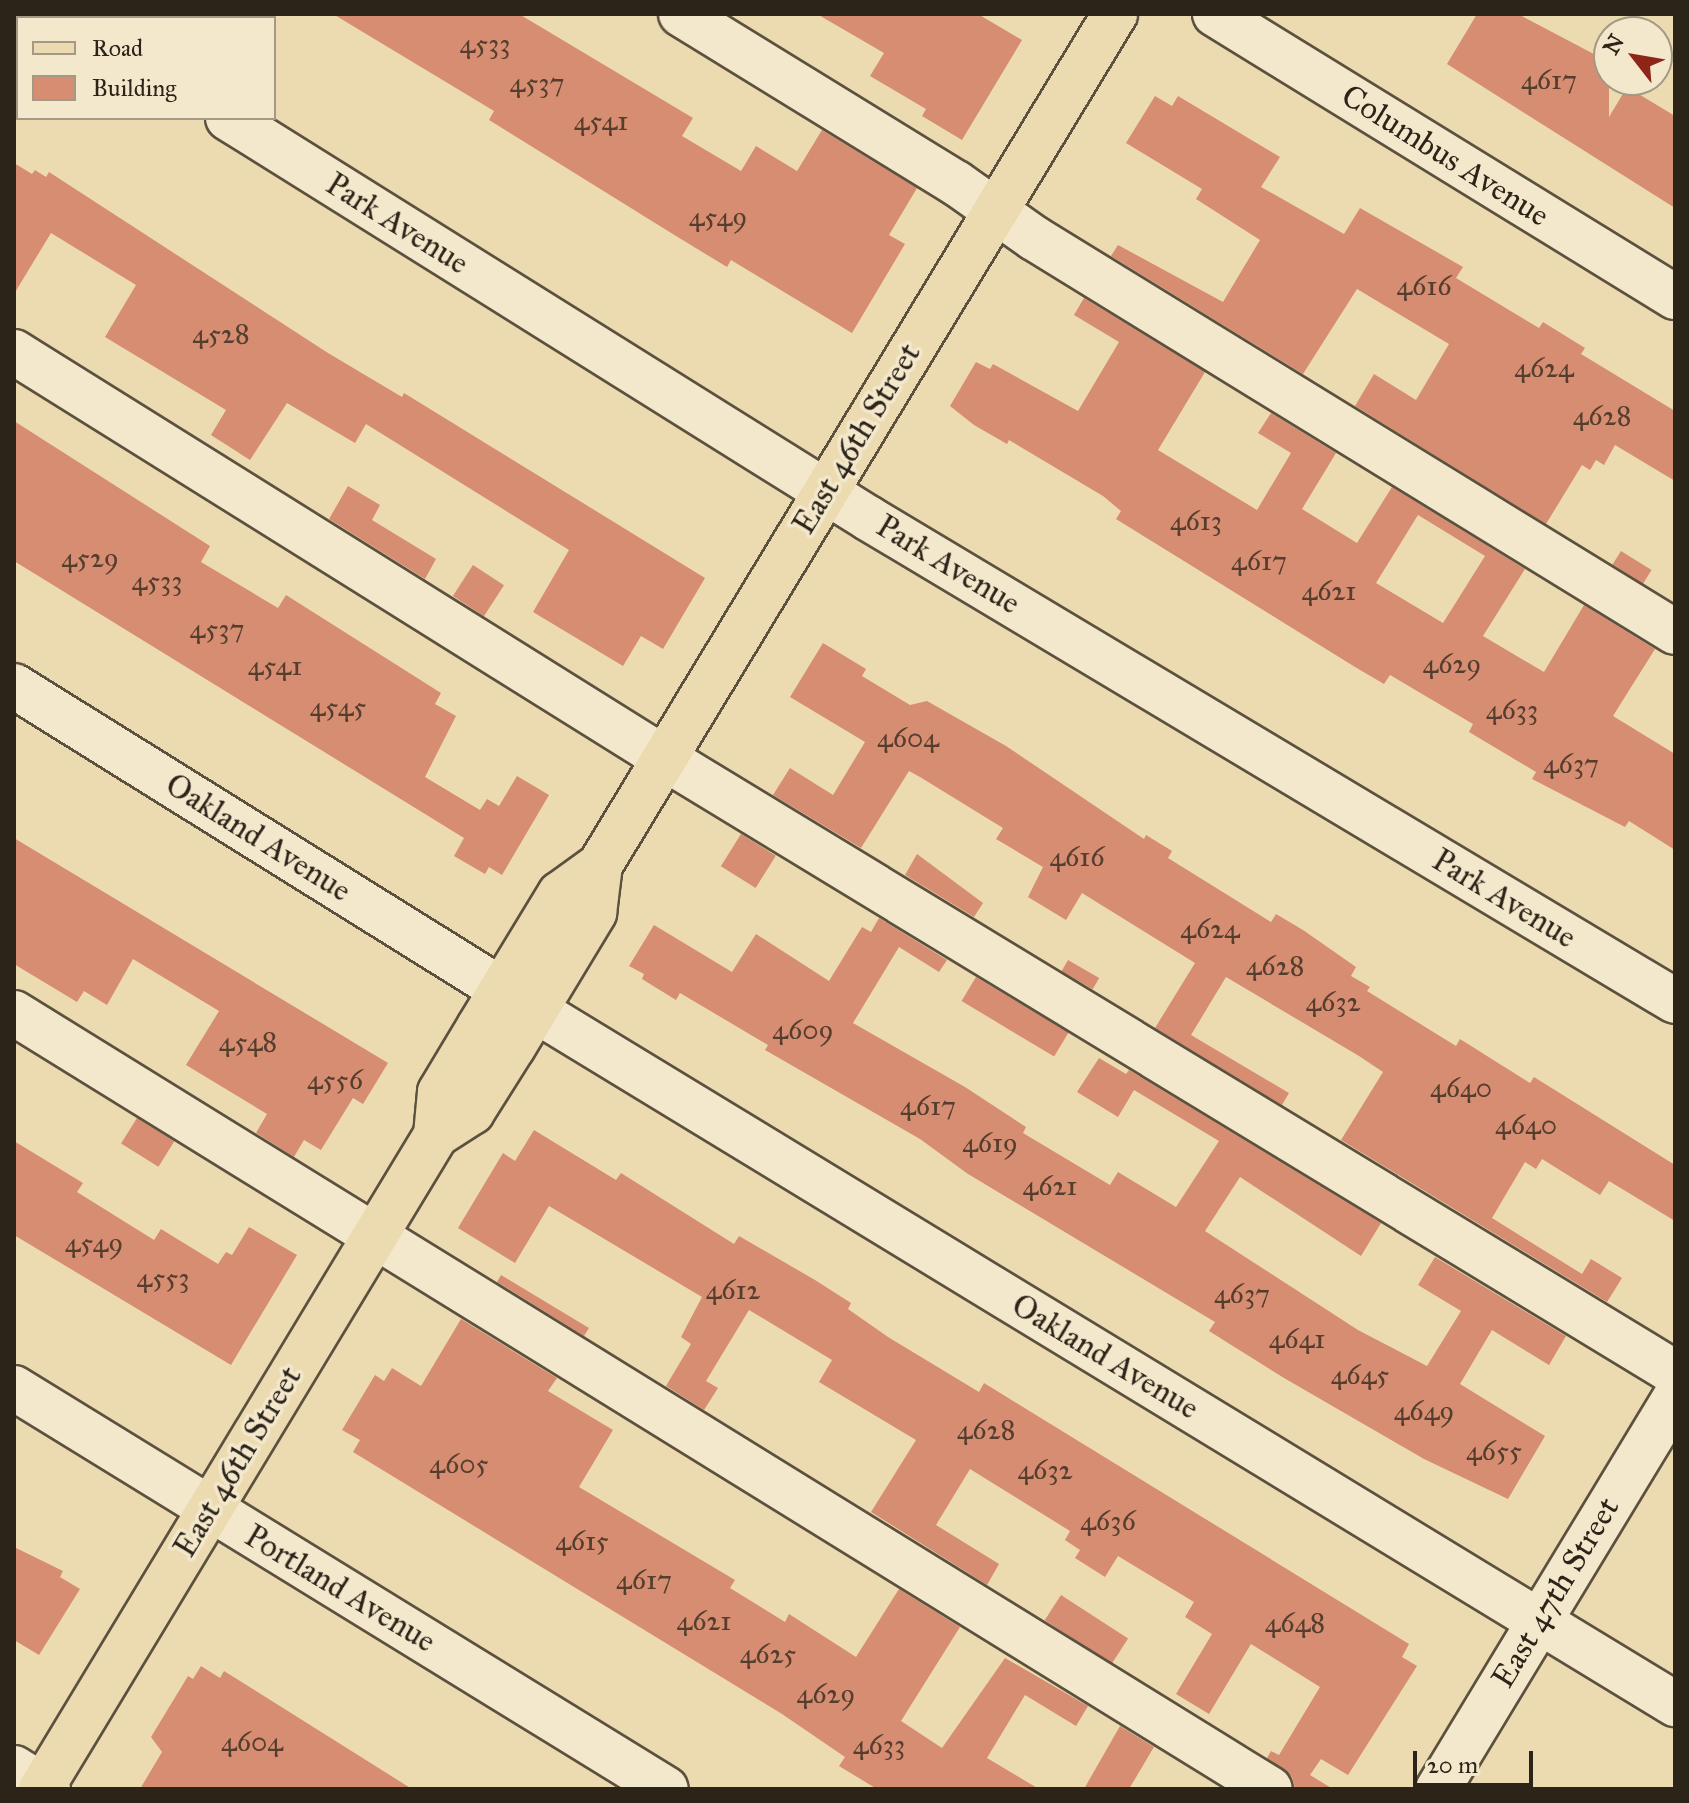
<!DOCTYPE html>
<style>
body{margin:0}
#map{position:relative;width:1689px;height:1803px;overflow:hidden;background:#ecdbb1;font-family:"IM FELL Great Primer",serif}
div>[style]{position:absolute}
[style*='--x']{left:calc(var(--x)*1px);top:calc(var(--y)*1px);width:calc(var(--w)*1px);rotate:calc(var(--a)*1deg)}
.building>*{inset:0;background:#d68d71;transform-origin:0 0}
.roads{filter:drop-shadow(2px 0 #5c513f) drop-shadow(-2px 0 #5c513f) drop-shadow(0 2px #5c513f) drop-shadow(0 -2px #5c513f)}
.minor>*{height:44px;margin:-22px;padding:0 22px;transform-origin:22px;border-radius:22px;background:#f3e8cc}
.major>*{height:44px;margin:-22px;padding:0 22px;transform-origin:22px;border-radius:22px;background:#ecdbb1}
span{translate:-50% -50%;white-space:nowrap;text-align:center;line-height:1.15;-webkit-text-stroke:7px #f3e8cc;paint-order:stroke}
.number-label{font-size:28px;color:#563e2f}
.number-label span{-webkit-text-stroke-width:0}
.street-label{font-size:32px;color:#2c2319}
.frame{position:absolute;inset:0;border:16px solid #2c2319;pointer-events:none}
.legend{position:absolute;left:16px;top:16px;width:260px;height:104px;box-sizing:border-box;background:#f3e8cc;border:2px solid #a39984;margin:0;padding:10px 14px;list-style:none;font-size:24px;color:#2c2319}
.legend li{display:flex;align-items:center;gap:16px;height:40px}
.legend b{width:40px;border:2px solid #a39984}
.north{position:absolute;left:1593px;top:16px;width:80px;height:80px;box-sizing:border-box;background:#f3e8cc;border:2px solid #a39984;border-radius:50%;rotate:301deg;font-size:22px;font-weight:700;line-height:32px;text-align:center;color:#2c2319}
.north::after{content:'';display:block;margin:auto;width:28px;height:36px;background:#8f2418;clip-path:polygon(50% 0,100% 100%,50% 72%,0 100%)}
.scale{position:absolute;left:1413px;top:1751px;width:120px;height:36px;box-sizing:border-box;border:4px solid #2c2319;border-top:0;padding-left:10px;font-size:24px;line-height:28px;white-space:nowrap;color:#2c2319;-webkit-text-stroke:6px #f3e8cc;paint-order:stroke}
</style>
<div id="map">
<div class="building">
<div style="clip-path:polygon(333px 14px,519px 14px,693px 118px,682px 136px,741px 171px,756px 146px,797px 171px,822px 130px,917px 188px,889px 235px,905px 244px,852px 333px,731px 260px,727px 267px,676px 236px,489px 120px,494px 111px)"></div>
<div style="clip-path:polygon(817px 14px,978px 14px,1022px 40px,962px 140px,922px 116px,926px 109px,870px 76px,884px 53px)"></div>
<div style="clip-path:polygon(1477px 14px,1518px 14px,1609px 62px,1609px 117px,1627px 87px,1675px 116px,1675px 208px,1447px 64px)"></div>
<div style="clip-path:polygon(1155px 96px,1172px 106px,1178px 96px,1280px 157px,1261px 187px,1344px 234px,1360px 208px,1463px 267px,1456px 278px,1539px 328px,1543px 322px,1585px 348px,1581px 354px,1675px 411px,1675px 481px,1615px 445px,1604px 465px,1596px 460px,1590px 470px,1582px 465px,1546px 524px,1355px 406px,1374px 374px,1416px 400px,1449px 344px,1357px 289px,1303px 374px,1111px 256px,1118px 245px,1223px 302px,1260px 240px,1196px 199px,1202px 189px,1126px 143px)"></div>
<div style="clip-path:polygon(14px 163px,32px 174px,35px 170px,46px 177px,49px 172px,328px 353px,402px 397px,404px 393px,705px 578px,663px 649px,641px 636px,623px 666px,533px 612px,569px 550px,366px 424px,355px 443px,287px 403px,250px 460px,211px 435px,226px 410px,105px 337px,136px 285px,51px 233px,14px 294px)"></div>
<div style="clip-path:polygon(evenodd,1084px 298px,1205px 372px,1158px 450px,1257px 510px,1291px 453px,1258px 433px,1271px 413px,1336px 453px,1302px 509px,1357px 543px,1392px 487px,1525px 569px,1483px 636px,1544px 672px,1584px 605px,1655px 649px,1613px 716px,1675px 754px,1675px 850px,1629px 821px,1625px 827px,1532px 779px,1536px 772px,1469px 732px,1473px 724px,1390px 675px,1384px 684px,1355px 667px,1116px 519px,1121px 511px,1103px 496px,1009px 440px,1007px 444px,974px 425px,950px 406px,976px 362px,990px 369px,993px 364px,1078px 411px,1119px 342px,1074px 315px,1084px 298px,1418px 515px,1485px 556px,1443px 623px,1376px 583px,1418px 515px)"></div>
<div style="clip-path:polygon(14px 421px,210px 546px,201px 562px,278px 608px,286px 595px,441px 693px,435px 704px,456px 716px,425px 777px,480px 810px,487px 799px,499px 806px,517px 776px,549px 795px,502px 875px,489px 867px,485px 874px,454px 856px,464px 838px,14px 561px)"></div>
<div style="clip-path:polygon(348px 486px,380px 505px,372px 520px,436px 559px,425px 579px,329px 519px)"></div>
<div style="left:1621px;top:551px;width:36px;height:16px;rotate:32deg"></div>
<div style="left:473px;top:565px;width:37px;height:37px;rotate:33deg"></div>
<div style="clip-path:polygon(823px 643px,866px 669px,862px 676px,910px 705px,927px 701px,1006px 746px,1144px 839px,1146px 835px,1172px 851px,1168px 858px,1271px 922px,1276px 914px,1303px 930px,1356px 967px,1351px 976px,1370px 987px,1367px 991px,1456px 1046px,1460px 1039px,1530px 1083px,1534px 1077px,1675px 1165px,1675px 1221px,1609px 1181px,1600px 1195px,1542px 1159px,1536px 1169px,1525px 1162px,1492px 1218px,1582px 1274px,1591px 1259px,1622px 1278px,1607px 1302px,1341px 1140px,1383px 1072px,1359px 1056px,1226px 977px,1191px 1035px,1289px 1093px,1282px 1105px,1155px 1028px,1195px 963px,1082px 893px,1066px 920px,1028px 897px,1043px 867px,996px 839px,1003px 828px,920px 777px,909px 771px,861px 848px,773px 795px,790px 768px,833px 795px,865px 742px,790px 697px)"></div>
<div style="left:741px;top:834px;width:41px;height:38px;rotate:32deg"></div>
<div style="clip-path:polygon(14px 838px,388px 1063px,363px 1104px,353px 1098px,321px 1150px,304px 1140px,294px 1157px,256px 1133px,267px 1114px,186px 1065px,219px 1011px,133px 959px,107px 1005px,84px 991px,77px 1002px,14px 964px)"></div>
<div style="clip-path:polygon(917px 854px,983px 903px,974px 917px,905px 875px)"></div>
<div style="clip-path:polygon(879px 918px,947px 960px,939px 972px,899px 947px,853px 1023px,965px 1087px,1026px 1127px,1023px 1133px,1110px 1185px,1118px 1172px,1176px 1207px,1219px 1141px,1134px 1090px,1118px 1117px,1077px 1092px,1099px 1058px,1126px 1074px,1129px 1070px,1381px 1223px,1361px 1256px,1240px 1177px,1205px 1231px,1358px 1330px,1427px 1366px,1461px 1311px,1418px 1285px,1435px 1257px,1566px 1336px,1549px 1365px,1492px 1330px,1460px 1384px,1545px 1436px,1508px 1499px,1424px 1459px,1284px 1378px,1209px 1331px,1215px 1322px,968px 1174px,920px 1139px,765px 1050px,768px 1045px,680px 993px,676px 1000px,642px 979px,644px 974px,629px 966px,654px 925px,732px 972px,756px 934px,829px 981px,862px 927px,871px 932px)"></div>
<div style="left:1068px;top:960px;width:36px;height:13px;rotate:30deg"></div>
<div style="left:976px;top:977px;width:108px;height:28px;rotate:31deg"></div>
<div style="left:137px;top:1118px;width:44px;height:30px;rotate:32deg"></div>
<div style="clip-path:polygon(534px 1130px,616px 1180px,621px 1173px,734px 1244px,739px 1236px,815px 1280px,851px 1303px,848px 1309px,888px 1337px,979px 1392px,984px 1383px,1409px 1644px,1402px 1657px,1417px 1666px,1348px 1775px,1321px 1759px,1310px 1775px,1333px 1789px,1295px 1789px,1292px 1777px,1267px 1758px,1271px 1751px,1279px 1755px,1320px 1687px,1251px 1644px,1209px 1714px,1176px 1694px,1212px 1634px,1185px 1617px,1194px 1602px,1118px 1556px,1105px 1577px,1075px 1558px,1080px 1550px,1065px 1540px,1070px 1531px,970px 1469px,936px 1525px,999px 1564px,987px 1585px,871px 1512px,916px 1440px,819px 1382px,832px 1360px,749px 1310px,706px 1381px,718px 1388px,704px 1410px,666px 1386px,691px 1344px,681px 1337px,702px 1297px,549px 1206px,515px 1263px,458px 1228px,503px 1153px,515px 1161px)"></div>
<div style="clip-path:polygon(14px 1141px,83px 1183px,77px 1192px,154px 1240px,161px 1229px,218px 1264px,226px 1252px,232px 1255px,249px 1227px,297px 1255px,231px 1365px,14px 1235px)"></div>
<div style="clip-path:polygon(501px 1275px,589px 1328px,584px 1336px,497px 1282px)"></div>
<div style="clip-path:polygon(461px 1319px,557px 1378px,548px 1391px,613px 1430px,579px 1487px,735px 1580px,730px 1588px,785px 1622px,789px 1614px,856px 1657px,899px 1589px,960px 1627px,901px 1721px,942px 1748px,1005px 1658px,1088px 1706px,1076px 1726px,1025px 1695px,987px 1758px,1039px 1789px,877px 1789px,839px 1766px,845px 1757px,782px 1714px,353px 1452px,360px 1440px,342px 1430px,375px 1375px,384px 1381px,392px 1368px,421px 1386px)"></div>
<div style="clip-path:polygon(14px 1547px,63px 1571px,60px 1577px,80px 1589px,39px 1655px,14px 1640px)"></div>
<div style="left:1061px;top:1595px;width:80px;height:30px;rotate:33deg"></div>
<div style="clip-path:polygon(201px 1666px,220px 1678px,224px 1671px,412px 1789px,140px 1789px,162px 1752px,151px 1737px,188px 1676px,193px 1679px)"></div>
<div style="clip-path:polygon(1120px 1726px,1154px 1747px,1129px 1789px,1084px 1789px)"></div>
</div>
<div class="roads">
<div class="minor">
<div style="--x:62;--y:14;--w:7;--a:34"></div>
<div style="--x:681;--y:14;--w:323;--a:31.6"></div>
<div style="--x:956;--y:183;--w:95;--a:35.2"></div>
<div style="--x:1034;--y:238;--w:752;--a:31.58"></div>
<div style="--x:1215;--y:14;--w:540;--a:31.6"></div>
<div style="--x:228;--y:118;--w:755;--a:32.01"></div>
<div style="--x:868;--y:518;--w:940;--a:30.9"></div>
<div style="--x:14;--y:352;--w:766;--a:31.99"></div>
<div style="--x:664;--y:758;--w:1183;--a:31.31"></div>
<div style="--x:14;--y:686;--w:575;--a:31.92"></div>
<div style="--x:535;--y:1010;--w:1335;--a:31.33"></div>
<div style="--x:14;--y:1013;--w:1476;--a:31.71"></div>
<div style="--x:14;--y:1388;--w:765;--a:31.59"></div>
<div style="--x:14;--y:1768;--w:40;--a:32"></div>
<div style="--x:1438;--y:1789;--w:458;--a:-58.8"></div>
</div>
<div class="major">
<div style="--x:436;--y:1135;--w:43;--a:-32.6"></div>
<div style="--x:472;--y:1112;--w:77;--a:-57.8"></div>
<div style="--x:513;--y:1047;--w:157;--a:-58.8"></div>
<div style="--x:594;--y:913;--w:48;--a:-82.9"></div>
<div style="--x:41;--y:1789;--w:764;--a:-58.87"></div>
<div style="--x:436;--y:1135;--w:43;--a:-84.7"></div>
<div style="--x:440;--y:1092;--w:76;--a:-59"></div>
<div style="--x:479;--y:1027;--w:156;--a:-58.7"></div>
<div style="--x:560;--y:894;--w:49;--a:-35.9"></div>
<div style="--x:600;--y:865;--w:995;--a:-58.82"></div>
</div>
</div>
<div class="number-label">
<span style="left:485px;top:44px">4533</span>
<span style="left:1549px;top:80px">4617</span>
<span style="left:537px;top:83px">4537</span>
<span style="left:601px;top:121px">4541</span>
<span style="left:718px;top:217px">4549</span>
<span style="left:1424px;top:286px">4616</span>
<span style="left:221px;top:334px">4528</span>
<span style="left:1544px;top:368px">4624</span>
<span style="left:1602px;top:416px">4628</span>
<span style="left:1196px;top:521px">4613</span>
<span style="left:90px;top:558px">4529</span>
<span style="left:1259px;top:561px">4617</span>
<span style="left:157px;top:581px">4533</span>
<span style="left:1329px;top:591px">4621</span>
<span style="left:217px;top:629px">4537</span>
<span style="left:1452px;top:664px">4629</span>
<span style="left:275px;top:666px">4541</span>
<span style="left:338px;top:707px">4545</span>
<span style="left:1512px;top:710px">4633</span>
<span style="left:908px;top:738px">4604</span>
<span style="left:1571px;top:764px">4637</span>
<span style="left:1077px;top:857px">4616</span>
<span style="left:1210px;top:929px">4624</span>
<span style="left:1275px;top:966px">4628</span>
<span style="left:1333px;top:1002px">4632</span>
<span style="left:803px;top:1030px">4609</span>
<span style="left:248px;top:1042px">4548</span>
<span style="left:335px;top:1080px">4556</span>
<span style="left:1461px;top:1088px">4640</span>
<span style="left:928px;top:1106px">4617</span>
<span style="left:1526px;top:1125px">4640</span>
<span style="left:990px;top:1143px">4619</span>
<span style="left:1050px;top:1186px">4621</span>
<span style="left:94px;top:1243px">4549</span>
<span style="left:163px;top:1278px">4553</span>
<span style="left:733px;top:1290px">4612</span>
<span style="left:1242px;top:1294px">4637</span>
<span style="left:1297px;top:1339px">4641</span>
<span style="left:1360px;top:1375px">4645</span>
<span style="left:1424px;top:1411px">4649</span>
<span style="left:986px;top:1430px">4628</span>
<span style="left:1494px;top:1451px">4655</span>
<span style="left:459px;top:1464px">4605</span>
<span style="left:1045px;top:1470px">4632</span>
<span style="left:1108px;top:1521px">4636</span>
<span style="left:582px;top:1541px">4615</span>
<span style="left:644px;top:1580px">4617</span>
<span style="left:704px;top:1621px">4621</span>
<span style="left:1295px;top:1623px">4648</span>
<span style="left:768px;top:1654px">4625</span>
<span style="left:826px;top:1694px">4629</span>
<span style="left:252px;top:1742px">4604</span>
<span style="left:879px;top:1745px">4633</span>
</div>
<div class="street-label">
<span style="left:1445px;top:156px;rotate:32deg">Columbus Avenue</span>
<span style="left:397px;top:224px;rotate:32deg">Park Avenue</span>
<span style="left:857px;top:439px;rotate:-59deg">East 46th Street</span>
<span style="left:948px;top:565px;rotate:31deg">Park Avenue</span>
<span style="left:258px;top:838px;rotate:32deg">Oakland Avenue</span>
<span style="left:1504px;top:899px;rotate:31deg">Park Avenue</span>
<span style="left:1105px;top:1357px;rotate:31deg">Oakland Avenue</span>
<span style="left:238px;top:1462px;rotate:-59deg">East 46th Street</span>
<span style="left:340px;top:1589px;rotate:31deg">Portland Avenue</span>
<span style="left:1556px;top:1593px;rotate:-59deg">East 47th Street</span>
</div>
<div class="frame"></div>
<ul class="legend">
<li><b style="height:10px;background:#ecdbb1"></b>Road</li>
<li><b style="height:22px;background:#d68d71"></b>Building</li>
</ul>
<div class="north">N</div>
<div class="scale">20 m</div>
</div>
